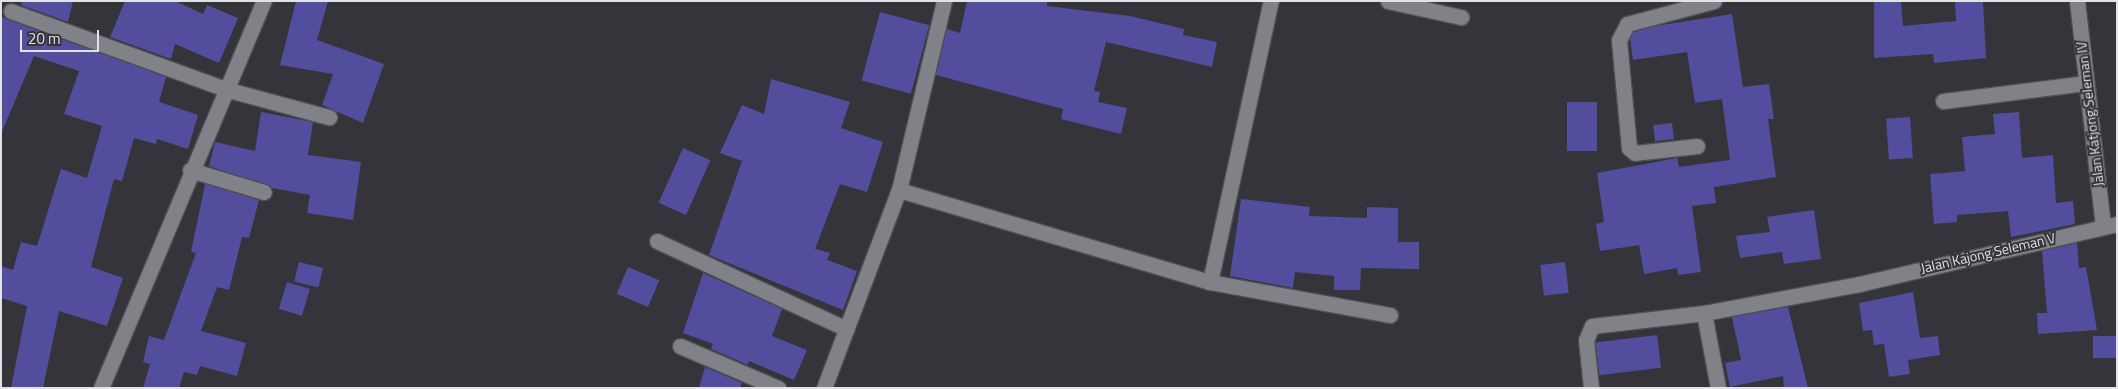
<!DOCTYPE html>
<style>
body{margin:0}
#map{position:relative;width:2118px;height:389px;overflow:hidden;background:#34343a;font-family:"Titillium Web",sans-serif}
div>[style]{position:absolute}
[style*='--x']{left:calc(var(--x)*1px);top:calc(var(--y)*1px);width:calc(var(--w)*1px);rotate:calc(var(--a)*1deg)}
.building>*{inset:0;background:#524e9d;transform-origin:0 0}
.roads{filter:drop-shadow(1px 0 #4f5054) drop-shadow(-1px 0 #4f5054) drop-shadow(0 1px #4f5054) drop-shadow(0 -1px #4f5054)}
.minor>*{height:15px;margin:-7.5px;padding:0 7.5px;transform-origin:7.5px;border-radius:7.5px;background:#818188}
span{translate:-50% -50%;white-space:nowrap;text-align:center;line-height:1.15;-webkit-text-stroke:4px #34343a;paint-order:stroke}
.street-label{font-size:14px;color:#e2e3e6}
.frame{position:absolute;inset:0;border:2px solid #e2e3e6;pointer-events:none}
.scale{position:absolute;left:20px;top:30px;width:79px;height:22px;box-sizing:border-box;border:2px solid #e2e3e6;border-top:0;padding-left:6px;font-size:15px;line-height:18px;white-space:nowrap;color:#e2e3e6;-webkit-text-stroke:4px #34343a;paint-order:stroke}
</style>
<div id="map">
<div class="building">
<div style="clip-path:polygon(22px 1px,73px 1px,68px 22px,21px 5px)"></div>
<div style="clip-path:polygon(125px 1px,175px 1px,203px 14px,207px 5px,238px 18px,219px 63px,175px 44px,171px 59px,110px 37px)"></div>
<div style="clip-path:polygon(296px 1px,328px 1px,317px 40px,384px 64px,363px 123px,322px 105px,333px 74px,280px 65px)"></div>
<div style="clip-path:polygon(967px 1px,1047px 1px,1047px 6px,1130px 16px,1184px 29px,1183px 35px,1217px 42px,1212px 67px,1106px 42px,1094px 91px,1100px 92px,1098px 102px,1127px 108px,1121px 134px,1061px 119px,1063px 109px,936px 75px,947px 29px,960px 33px)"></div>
<div style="clip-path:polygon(1874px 1px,1901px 1px,1903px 26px,1956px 21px,1955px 1px,1983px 1px,1986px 58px,1934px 63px,1933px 54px,1874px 58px)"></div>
<div style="left:880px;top:12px;width:51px;height:71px;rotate:15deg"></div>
<div style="clip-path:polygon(1732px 14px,1743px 87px,1769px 84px,1774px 119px,1768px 119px,1776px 177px,1714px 187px,1716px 203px,1692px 206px,1701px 272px,1678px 275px,1677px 268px,1644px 274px,1639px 245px,1600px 251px,1596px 224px,1604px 222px,1597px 173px,1677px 158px,1679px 167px,1730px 160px,1722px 99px,1695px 103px,1687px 52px,1633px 60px,1630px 39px,1633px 32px,1655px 26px)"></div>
<div style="clip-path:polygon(1px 17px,166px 77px,159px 102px,198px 115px,188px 149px,157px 139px,156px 144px,134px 138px,122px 181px,114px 179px,91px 267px,123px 278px,107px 326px,59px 311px,43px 388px,11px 388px,27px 306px,1px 298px,1px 266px,13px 270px,21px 242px,37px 246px,61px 169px,87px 178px,102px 126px,64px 114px,79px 71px,34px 56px,1px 134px)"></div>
<div style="clip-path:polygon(771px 79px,850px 102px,841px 128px,883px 142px,867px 192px,840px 184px,815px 249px,830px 253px,827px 260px,857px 271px,843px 310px,709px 255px,742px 161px,720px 153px,742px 105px,764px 114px)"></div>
<div style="left:1567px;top:102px;width:30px;height:49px"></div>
<div style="clip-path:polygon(261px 112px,313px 122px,308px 155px,361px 162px,353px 220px,307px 213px,310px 195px,272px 188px,209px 166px,215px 142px,255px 151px)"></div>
<div style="clip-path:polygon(2019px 112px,2022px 158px,2053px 155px,2056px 203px,2073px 201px,2075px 224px,2011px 237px,2008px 211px,1957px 215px,1957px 222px,1934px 224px,1930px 174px,1965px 171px,1962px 137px,1995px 134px,1993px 114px)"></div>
<div style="left:1910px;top:117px;width:41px;height:24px;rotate:86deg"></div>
<div style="left:1672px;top:123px;width:16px;height:19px;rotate:83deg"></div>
<div style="left:683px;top:148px;width:30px;height:60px;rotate:24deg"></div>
<div style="clip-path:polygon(205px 184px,259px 200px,249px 238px,242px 237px,229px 290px,217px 287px,201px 331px,246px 343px,237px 376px,200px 366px,197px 375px,184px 372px,179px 388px,143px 388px,150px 364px,143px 362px,149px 336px,164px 340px,196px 253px,191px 252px)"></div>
<div style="clip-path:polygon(1241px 199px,1310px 207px,1309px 216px,1367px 218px,1367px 207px,1398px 208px,1398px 242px,1419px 242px,1419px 269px,1361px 268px,1360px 290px,1334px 290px,1334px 276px,1295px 272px,1293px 288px,1230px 276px)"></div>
<div style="clip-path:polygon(1814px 210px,1821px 259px,1784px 264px,1782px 252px,1740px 258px,1736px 236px,1770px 232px,1767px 217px)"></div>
<div style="clip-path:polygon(2077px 243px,2079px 268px,2086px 267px,2097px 330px,2038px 334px,2037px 313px,2047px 313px,2042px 251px)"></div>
<div style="left:299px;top:262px;width:25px;height:20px;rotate:14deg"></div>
<div style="left:1565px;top:262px;width:31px;height:25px;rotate:83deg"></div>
<div style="left:628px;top:267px;width:34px;height:29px;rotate:23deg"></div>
<div style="clip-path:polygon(703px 273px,782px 309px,772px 336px,807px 350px,794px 380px,749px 361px,748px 365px,711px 349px,713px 344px,683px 333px)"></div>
<div style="left:287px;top:282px;width:24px;height:28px;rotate:17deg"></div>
<div style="clip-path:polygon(1913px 292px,1920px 338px,1938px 336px,1940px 355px,1908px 360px,1910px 374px,1889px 377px,1884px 344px,1874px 345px,1872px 330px,1863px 331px,1859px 303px)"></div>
<div style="clip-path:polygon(1788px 307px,1808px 388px,1784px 388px,1783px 376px,1730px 387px,1725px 363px,1741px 360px,1732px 317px)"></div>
<div style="left:1657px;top:335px;width:33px;height:62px;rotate:83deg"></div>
<div style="left:2117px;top:336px;width:22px;height:24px;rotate:90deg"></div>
<div style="clip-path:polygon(705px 367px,742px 383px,740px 388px,699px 388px)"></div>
</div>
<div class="roads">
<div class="minor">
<div style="--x:1388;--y:1;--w:75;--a:12.4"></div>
<div style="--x:2077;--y:1;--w:226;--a:83.4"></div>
<div style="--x:11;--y:11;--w:228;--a:20"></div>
<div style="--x:225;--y:89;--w:108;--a:15.1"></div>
<div style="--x:1943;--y:101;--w:143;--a:-7.2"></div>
<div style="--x:1697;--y:146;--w:62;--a:173.6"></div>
<div style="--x:1635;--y:153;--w:8;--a:-140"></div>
<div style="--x:1629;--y:148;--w:108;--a:-95.3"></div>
<div style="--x:1619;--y:40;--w:18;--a:-63"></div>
<div style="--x:1627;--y:24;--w:90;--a:-14.8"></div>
<div style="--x:190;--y:170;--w:77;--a:16.6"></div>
<div style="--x:899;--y:190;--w:324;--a:16.5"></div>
<div style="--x:1210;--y:282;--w:288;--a:-77.8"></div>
<div style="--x:657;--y:241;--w:209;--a:24.9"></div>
<div style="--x:1210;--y:282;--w:183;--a:10.4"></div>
<div style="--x:1704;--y:313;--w:76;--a:79.4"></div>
<div style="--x:680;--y:346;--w:107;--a:23.2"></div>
<div style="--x:101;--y:388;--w:420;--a:-67.2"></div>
<div style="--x:824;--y:388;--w:212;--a:-69.3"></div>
<div style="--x:899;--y:190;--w:194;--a:-76.6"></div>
<div style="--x:1591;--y:388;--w:48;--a:-95.9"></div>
<div style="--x:1586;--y:340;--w:15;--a:-67"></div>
<div style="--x:1592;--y:326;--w:113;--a:-6.6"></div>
<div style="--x:1704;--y:313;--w:158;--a:-10.6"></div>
<div style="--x:1859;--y:284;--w:265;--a:-13.1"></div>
</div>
</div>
<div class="street-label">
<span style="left:2090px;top:114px;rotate:-97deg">Jalan Katjong Seleman IV</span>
<span style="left:1988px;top:253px;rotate:-13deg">Jalan Kajong Seleman V</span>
</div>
<div class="frame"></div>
<div class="scale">20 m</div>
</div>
